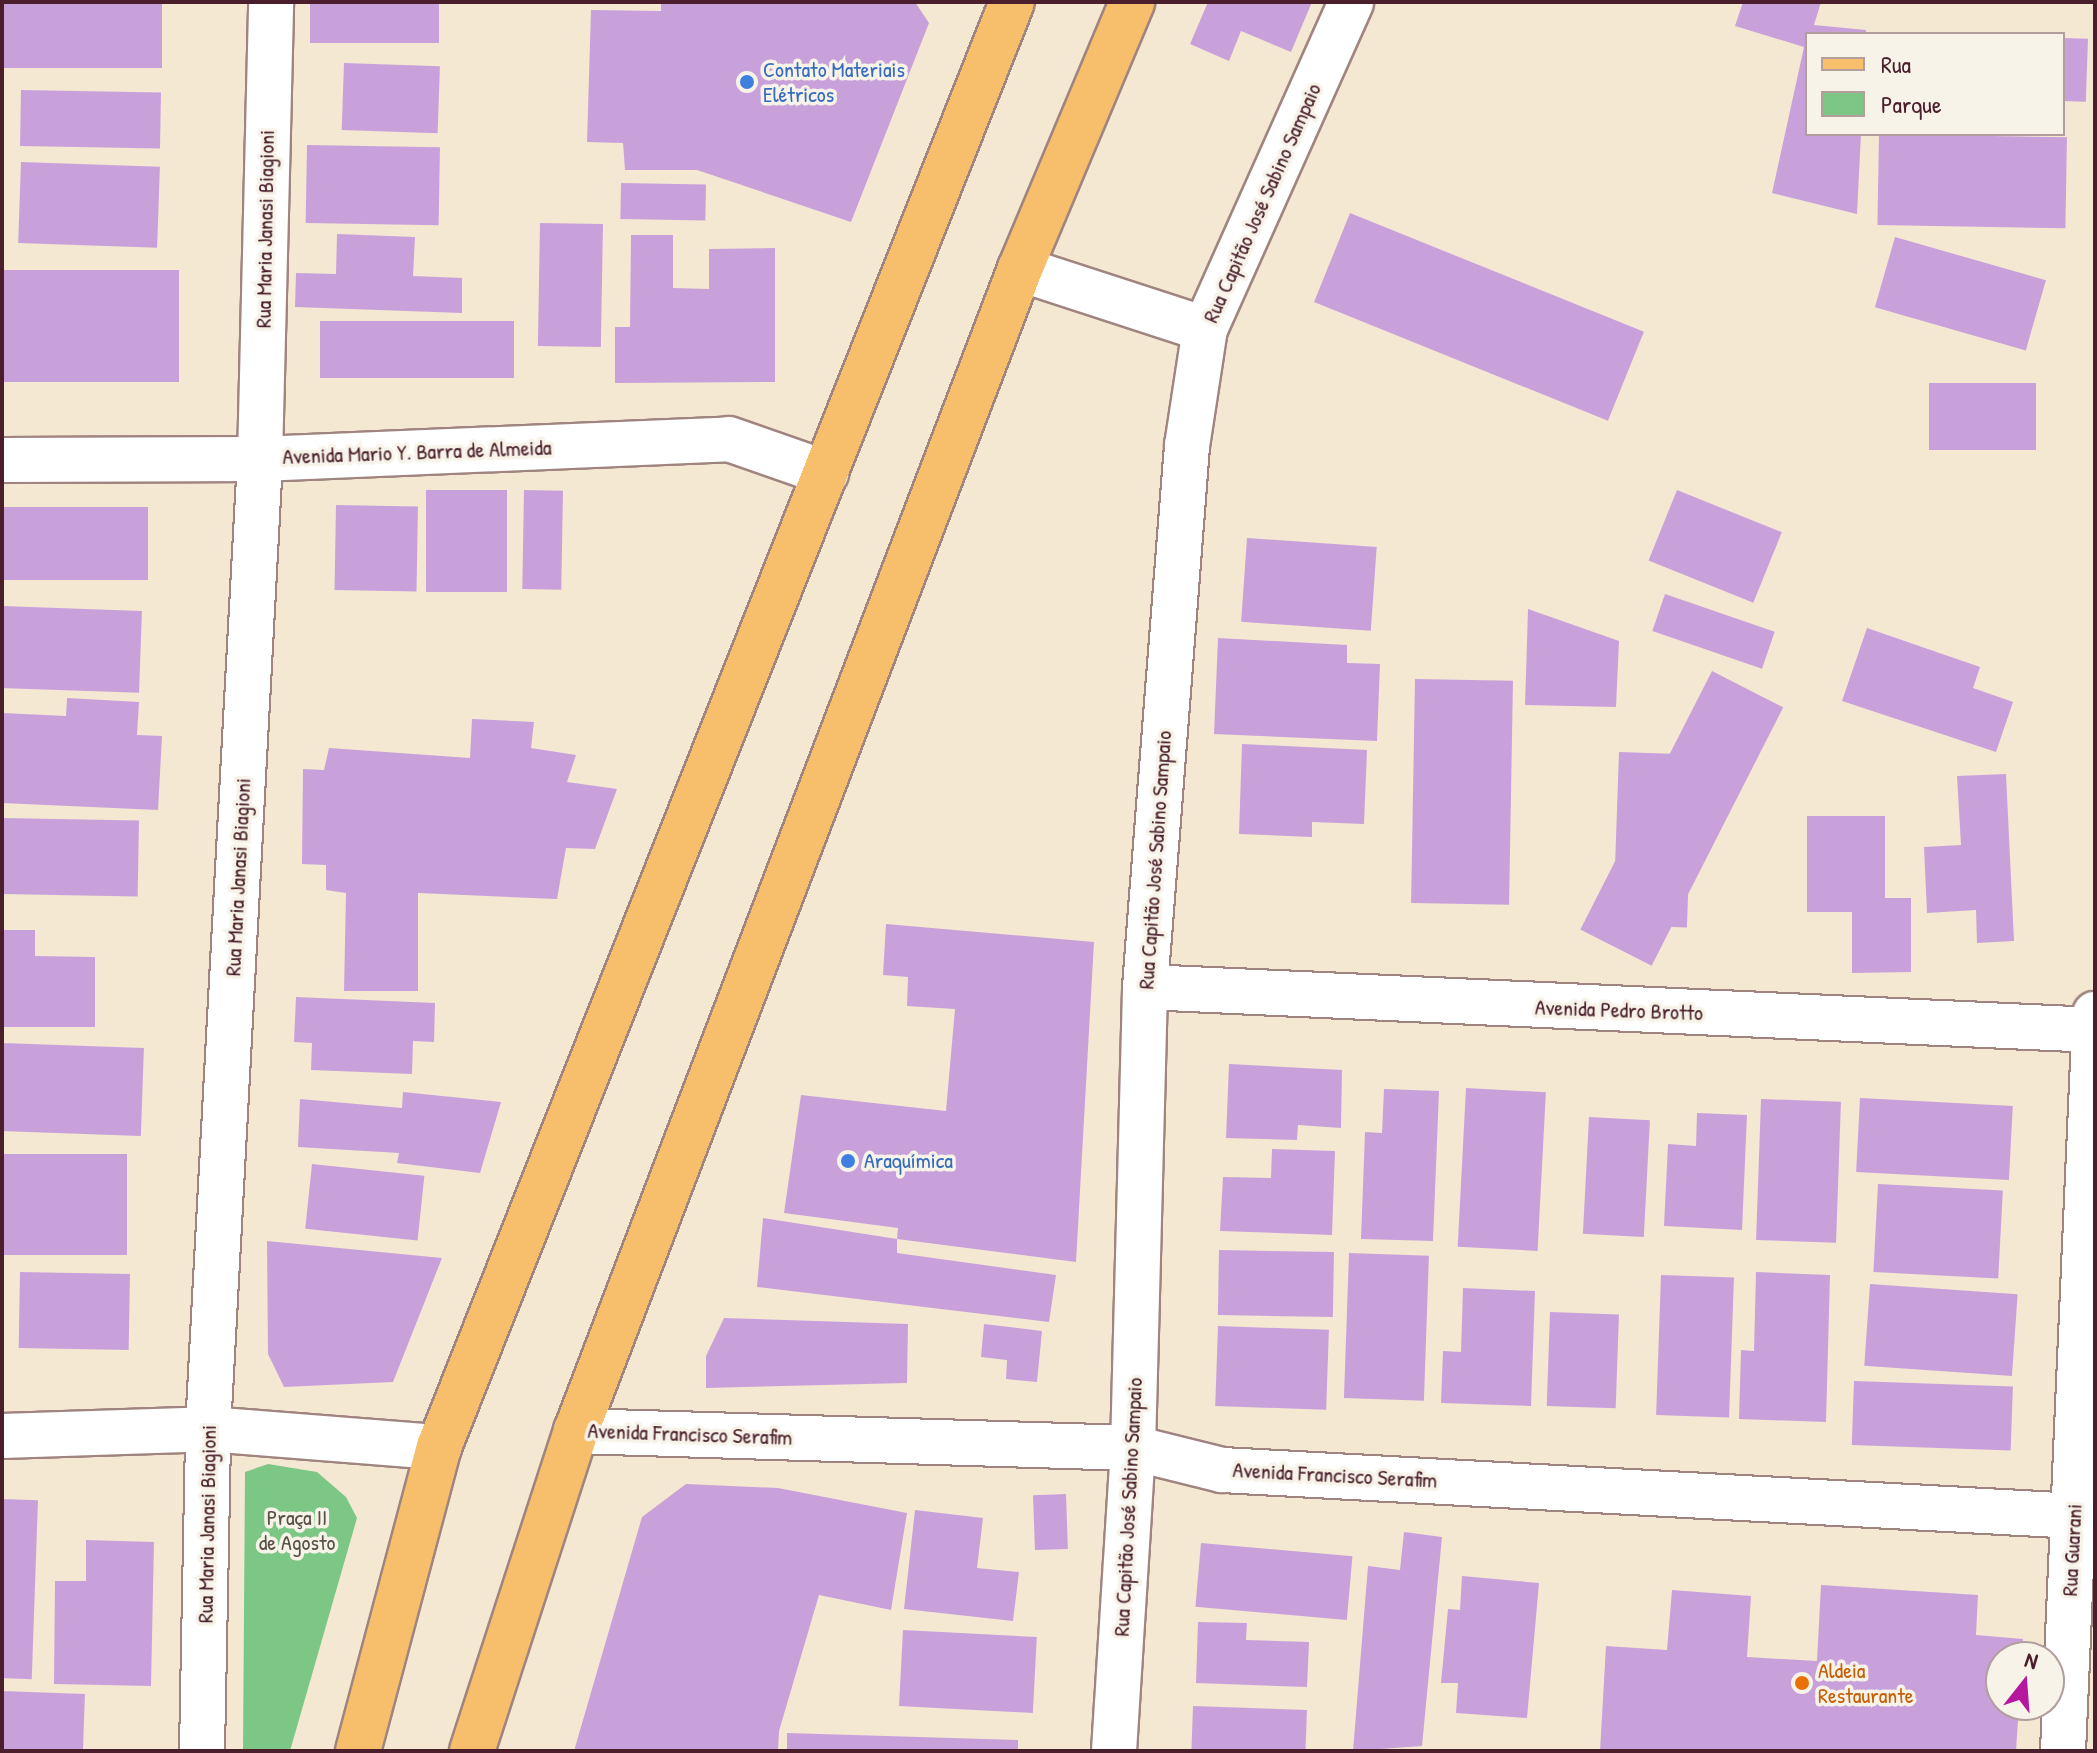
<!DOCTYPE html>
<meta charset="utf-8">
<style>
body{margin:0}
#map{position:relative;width:2097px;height:1753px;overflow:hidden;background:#f4e8d3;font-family:"Patrick Hand",sans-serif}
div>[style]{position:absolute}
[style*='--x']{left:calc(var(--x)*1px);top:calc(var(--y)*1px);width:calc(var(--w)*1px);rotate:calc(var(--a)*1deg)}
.green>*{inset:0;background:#7cc785}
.building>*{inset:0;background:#c9a1da;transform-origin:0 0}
.roads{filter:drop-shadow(2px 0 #9f847f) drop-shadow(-2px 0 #9f847f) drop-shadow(0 2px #9f847f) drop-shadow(0 -2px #9f847f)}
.street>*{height:44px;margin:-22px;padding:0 22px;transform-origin:22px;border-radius:22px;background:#fff}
.primary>*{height:44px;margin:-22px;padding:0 22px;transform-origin:22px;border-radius:22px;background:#f7bf6c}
.dots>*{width:22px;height:22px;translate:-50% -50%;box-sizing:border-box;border:4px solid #f7f3e8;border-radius:50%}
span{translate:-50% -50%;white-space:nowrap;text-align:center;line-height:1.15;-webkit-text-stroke:7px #f7f3e8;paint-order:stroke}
.shop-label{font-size:22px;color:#366cbe}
.left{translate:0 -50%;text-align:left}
.street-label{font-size:22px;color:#4a1f2b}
.park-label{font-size:22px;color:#595146}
.food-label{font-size:22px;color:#c56008}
.frame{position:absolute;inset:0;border:4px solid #4a1f2b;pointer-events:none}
.legend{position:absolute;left:1805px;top:32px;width:260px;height:104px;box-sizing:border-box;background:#f7f3e8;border:2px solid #b29e9c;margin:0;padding:10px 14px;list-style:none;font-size:24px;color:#4a1f2b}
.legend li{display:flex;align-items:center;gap:16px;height:40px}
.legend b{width:40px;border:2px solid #b29e9c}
.north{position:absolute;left:1985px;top:1641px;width:80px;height:80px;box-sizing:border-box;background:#f7f3e8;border:2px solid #b29e9c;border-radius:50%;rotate:17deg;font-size:22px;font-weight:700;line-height:32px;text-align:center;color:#4a1f2b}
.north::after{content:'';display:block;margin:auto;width:28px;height:36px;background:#b5179e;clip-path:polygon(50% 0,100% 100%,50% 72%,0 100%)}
</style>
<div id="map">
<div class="green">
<div style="clip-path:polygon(268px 1464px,317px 1472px,346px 1497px,357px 1518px,290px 1751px,243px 1751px,245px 1472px)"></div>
</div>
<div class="building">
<div style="left:2px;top:2px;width:160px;height:66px"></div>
<div style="left:310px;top:2px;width:129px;height:41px"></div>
<div style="clip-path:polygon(661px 2px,915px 2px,929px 23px,851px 222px,697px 170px,625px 170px,623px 143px,587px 142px,591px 10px,661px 11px)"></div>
<div style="clip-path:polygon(1208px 2px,1312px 2px,1291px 52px,1241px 31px,1229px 61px,1190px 44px)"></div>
<div style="clip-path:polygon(1743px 2px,1821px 2px,1814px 25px,1866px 30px,1866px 34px,1807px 34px,1807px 134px,1861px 134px,1857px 214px,1772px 193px,1804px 47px,1735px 26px)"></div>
<div style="left:2063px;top:38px;width:25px;height:63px;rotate:2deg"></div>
<div style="left:344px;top:63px;width:96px;height:67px;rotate:2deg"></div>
<div style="left:21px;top:90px;width:140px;height:56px;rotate:1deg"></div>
<div style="left:1879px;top:134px;width:188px;height:91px;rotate:1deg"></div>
<div style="left:307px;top:145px;width:133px;height:78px;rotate:1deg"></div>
<div style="left:21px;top:162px;width:139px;height:81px;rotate:2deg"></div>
<div style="left:621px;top:183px;width:85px;height:36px;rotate:1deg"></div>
<div style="left:1350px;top:213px;width:317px;height:96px;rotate:22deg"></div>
<div style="left:540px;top:223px;width:63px;height:123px;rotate:1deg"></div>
<div style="clip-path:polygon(337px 234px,415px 237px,413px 276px,462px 278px,462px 313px,295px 307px,296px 273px,336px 274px)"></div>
<div style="clip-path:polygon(631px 235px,673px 235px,673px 288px,709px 289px,709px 249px,775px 248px,775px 382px,615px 383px,615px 327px,630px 327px)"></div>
<div style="left:1895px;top:237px;width:157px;height:73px;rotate:16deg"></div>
<div style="left:2px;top:270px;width:177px;height:112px"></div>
<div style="left:320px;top:321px;width:194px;height:57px"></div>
<div style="left:1929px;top:383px;width:107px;height:67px"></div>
<div style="left:426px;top:490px;width:81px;height:102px"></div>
<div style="left:524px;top:490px;width:39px;height:99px;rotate:1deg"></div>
<div style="left:1677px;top:490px;width:113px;height:76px;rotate:22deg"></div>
<div style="left:336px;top:505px;width:82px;height:85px;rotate:1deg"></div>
<div style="left:2px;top:507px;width:146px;height:73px"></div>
<div style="left:1247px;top:538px;width:130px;height:84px;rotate:4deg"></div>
<div style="left:1665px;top:594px;width:116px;height:39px;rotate:19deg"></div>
<div style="left:2px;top:606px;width:140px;height:82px;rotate:2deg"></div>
<div style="clip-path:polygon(1528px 609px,1619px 641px,1616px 707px,1525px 705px)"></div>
<div style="clip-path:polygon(1867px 628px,1980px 667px,1973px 688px,2013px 702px,1996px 752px,1842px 701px)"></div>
<div style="clip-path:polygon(1218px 638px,1347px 645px,1347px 663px,1380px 664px,1377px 741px,1214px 734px)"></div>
<div style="left:1712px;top:671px;width:80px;height:290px;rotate:27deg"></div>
<div style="left:1415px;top:679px;width:98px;height:224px;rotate:1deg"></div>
<div style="clip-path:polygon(67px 698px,139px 702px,137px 735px,162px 736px,158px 810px,2px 803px,2px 713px,66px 716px)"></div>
<div style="clip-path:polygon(472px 719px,534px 722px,531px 748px,576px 755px,567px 782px,617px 789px,595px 849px,566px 848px,557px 899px,418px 893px,418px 991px,344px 991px,346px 893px,326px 890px,326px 865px,302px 864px,303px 769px,324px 770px,329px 748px,470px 758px)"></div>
<div style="clip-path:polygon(1242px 744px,1367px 750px,1364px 824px,1312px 822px,1312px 837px,1239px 834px)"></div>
<div style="left:1619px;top:752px;width:74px;height:173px;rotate:2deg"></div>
<div style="clip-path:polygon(2006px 774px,2014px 941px,1977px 943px,1976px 910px,1927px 913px,1924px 847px,1961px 845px,1957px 776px)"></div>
<div style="clip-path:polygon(1807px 816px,1885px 816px,1885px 898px,1911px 898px,1911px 972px,1852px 973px,1852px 912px,1807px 912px)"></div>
<div style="left:2px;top:818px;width:137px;height:76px;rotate:1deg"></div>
<div style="clip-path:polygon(886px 924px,1094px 942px,1076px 1262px,897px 1239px,897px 1253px,1056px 1275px,1049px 1322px,757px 1287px,763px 1218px,897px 1239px,898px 1228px,784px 1213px,801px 1095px,946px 1111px,955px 1009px,907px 1006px,908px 977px,883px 975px)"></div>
<div style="clip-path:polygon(2px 930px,35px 930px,35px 956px,95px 957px,95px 1027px,2px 1027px)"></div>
<div style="clip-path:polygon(296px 997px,435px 1003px,434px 1042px,413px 1041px,412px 1074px,311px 1070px,312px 1043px,294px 1042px)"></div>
<div style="left:2px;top:1043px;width:142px;height:88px;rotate:2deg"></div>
<div style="clip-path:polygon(1229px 1064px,1342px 1070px,1341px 1128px,1298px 1125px,1297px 1140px,1226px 1138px)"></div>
<div style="left:1466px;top:1088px;width:80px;height:159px;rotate:3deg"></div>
<div style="clip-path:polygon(1384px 1089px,1439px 1091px,1433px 1241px,1361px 1239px,1365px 1132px,1382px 1133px)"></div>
<div style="clip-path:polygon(403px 1092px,501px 1102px,480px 1173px,397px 1163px,399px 1153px,298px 1147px,300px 1099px,402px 1108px)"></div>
<div style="left:1860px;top:1098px;width:153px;height:74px;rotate:3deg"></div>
<div style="left:1761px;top:1099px;width:80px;height:141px;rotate:2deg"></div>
<div style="clip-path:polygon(1697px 1113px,1747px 1115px,1742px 1230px,1664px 1226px,1668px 1144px,1696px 1146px)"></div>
<div style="left:1589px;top:1117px;width:61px;height:117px;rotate:3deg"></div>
<div style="clip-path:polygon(1272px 1149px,1335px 1151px,1332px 1235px,1220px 1231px,1223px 1177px,1271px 1178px)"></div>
<div style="left:2px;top:1154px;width:125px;height:101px"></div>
<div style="left:312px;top:1164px;width:113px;height:65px;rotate:6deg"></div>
<div style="left:1878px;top:1184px;width:125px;height:88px;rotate:3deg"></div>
<div style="clip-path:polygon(267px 1241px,442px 1258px,393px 1382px,284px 1387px,268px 1354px)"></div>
<div style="left:1219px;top:1250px;width:115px;height:65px;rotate:1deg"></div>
<div style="left:1349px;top:1253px;width:80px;height:145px;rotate:2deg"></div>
<div style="left:20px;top:1272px;width:110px;height:76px;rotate:1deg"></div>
<div style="clip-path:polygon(1756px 1272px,1830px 1275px,1826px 1422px,1739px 1419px,1741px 1350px,1754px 1351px)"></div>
<div style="left:1661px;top:1275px;width:73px;height:140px;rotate:2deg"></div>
<div style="left:1870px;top:1284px;width:148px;height:82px;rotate:4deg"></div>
<div style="clip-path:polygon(1463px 1288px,1535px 1291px,1531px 1406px,1441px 1403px,1443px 1351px,1461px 1352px)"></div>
<div style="left:1550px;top:1312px;width:69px;height:94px;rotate:2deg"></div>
<div style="clip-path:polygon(724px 1318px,908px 1324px,907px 1383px,706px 1388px,706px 1356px)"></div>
<div style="clip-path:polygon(984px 1324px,1042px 1331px,1037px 1382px,1006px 1379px,1007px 1360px,981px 1357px)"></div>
<div style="left:1218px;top:1326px;width:111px;height:80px;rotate:2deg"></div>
<div style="left:1854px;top:1381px;width:159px;height:64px;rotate:2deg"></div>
<div style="clip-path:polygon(686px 1484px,778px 1488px,907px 1513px,891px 1610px,819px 1595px,779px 1731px,778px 1751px,574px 1751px,642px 1517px)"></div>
<div style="left:1066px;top:1494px;width:55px;height:33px;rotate:88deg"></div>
<div style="left:2px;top:1499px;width:36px;height:179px;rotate:2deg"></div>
<div style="clip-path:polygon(915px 1510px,983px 1518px,977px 1568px,1019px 1572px,1013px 1621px,904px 1609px)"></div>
<div style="clip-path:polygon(1404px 1532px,1442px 1537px,1422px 1746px,1353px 1751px,1368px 1566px,1400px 1570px)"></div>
<div style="clip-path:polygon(86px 1540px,154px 1542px,151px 1686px,54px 1684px,55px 1581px,86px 1581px)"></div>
<div style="left:1201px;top:1543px;width:152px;height:64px;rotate:5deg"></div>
<div style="clip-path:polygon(1462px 1576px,1539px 1583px,1527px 1718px,1456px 1713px,1458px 1683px,1441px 1683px,1448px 1609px,1460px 1610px)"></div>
<div style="clip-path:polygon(1821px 1585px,1978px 1595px,1976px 1635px,2023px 1639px,2022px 1657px,2001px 1657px,2001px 1705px,2019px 1705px,2016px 1751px,1600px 1751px,1606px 1646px,1667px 1650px,1672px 1590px,1751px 1596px,1747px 1657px,1817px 1661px)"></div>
<div style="clip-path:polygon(1198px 1622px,1247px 1623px,1246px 1640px,1309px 1642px,1307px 1687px,1196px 1683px)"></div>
<div style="left:903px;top:1630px;width:134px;height:76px;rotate:3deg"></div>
<div style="left:2px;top:1691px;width:83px;height:60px;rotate:2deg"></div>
<div style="left:1193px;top:1706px;width:114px;height:45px;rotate:2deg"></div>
<div style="clip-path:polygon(787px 1733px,1018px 1740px,1018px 1751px,787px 1751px)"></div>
</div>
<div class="roads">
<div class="street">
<div style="--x:1020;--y:269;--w:194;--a:18"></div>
<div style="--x:2;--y:460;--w:258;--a:-0.2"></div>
<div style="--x:260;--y:459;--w:469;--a:-2.4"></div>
<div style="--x:729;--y:439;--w:103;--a:19.3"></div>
<div style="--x:1145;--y:987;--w:950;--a:2.59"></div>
<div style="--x:576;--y:1431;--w:557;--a:1.75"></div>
<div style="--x:1133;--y:1448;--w:92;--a:13.9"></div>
<div style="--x:1222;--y:1470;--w:874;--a:3.08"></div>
<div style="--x:2;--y:1436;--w:206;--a:-1.9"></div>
<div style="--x:208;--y:1429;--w:232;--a:4.5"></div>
<div style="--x:202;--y:1751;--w:322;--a:-88.9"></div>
<div style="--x:208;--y:1429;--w:971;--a:-86.93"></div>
<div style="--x:260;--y:459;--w:457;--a:-88.6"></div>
<div style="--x:1114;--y:1751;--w:304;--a:-86.4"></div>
<div style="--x:1133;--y:1448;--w:461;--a:-88.5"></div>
<div style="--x:1145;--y:987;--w:543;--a:-85.56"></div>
<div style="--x:1187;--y:446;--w:118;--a:-81.3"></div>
<div style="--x:1205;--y:329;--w:358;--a:-65.9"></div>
<div style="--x:2063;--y:1751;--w:738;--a:-87.51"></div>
</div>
<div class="primary">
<div style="--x:358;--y:1751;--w:315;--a:-75.1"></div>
<div style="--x:439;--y:1447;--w:1554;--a:-68.37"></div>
<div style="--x:472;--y:1751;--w:336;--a:-72"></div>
<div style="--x:576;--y:1431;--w:1244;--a:-69.09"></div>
<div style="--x:1020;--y:269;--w:290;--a:-67.2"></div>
</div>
</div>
<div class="dots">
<div style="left:747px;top:82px;background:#3f7fe0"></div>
<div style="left:848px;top:1161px;background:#3f7fe0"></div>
<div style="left:1802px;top:1683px;background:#e8710a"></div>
</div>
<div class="shop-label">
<span class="left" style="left:763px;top:82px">Contato Materiais<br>Elétricos</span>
<span class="left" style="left:864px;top:1161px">Araquímica</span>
</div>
<div class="street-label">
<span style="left:1262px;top:203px;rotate:-66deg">Rua Capitão José Sabino Sampaio</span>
<span style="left:265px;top:229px;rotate:-89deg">Rua Maria Janasi Biagioni</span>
<span style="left:417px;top:452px;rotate:-2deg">Avenida Mario Y. Barra de Almeida</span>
<span style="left:1155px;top:860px;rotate:-86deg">Rua Capitão José Sabino Sampaio</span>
<span style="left:238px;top:877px;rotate:-87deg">Rua Maria Janasi Biagioni</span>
<span style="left:1619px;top:1010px;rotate:2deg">Avenida Pedro Brotto</span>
<span style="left:690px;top:1434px;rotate:2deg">Avenida Francisco Serafim</span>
<span style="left:1335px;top:1475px;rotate:3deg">Avenida Francisco Serafim</span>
<span style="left:1128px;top:1507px;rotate:-87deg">Rua Capitão José Sabino Sampaio</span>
<span style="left:207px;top:1524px;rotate:-89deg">Rua Maria Janasi Biagioni</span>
<span style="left:2072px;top:1550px;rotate:-87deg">Rua Guarani</span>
</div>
<div class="park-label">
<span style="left:297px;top:1530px">Praça II<br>de Agosto</span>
</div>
<div class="food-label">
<span class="left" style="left:1818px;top:1683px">Aldeia<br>Restaurante</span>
</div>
<div class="frame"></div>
<ul class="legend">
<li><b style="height:10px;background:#f7bf6c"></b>Rua</li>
<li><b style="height:22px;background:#7cc785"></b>Parque</li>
</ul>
<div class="north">N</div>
</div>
